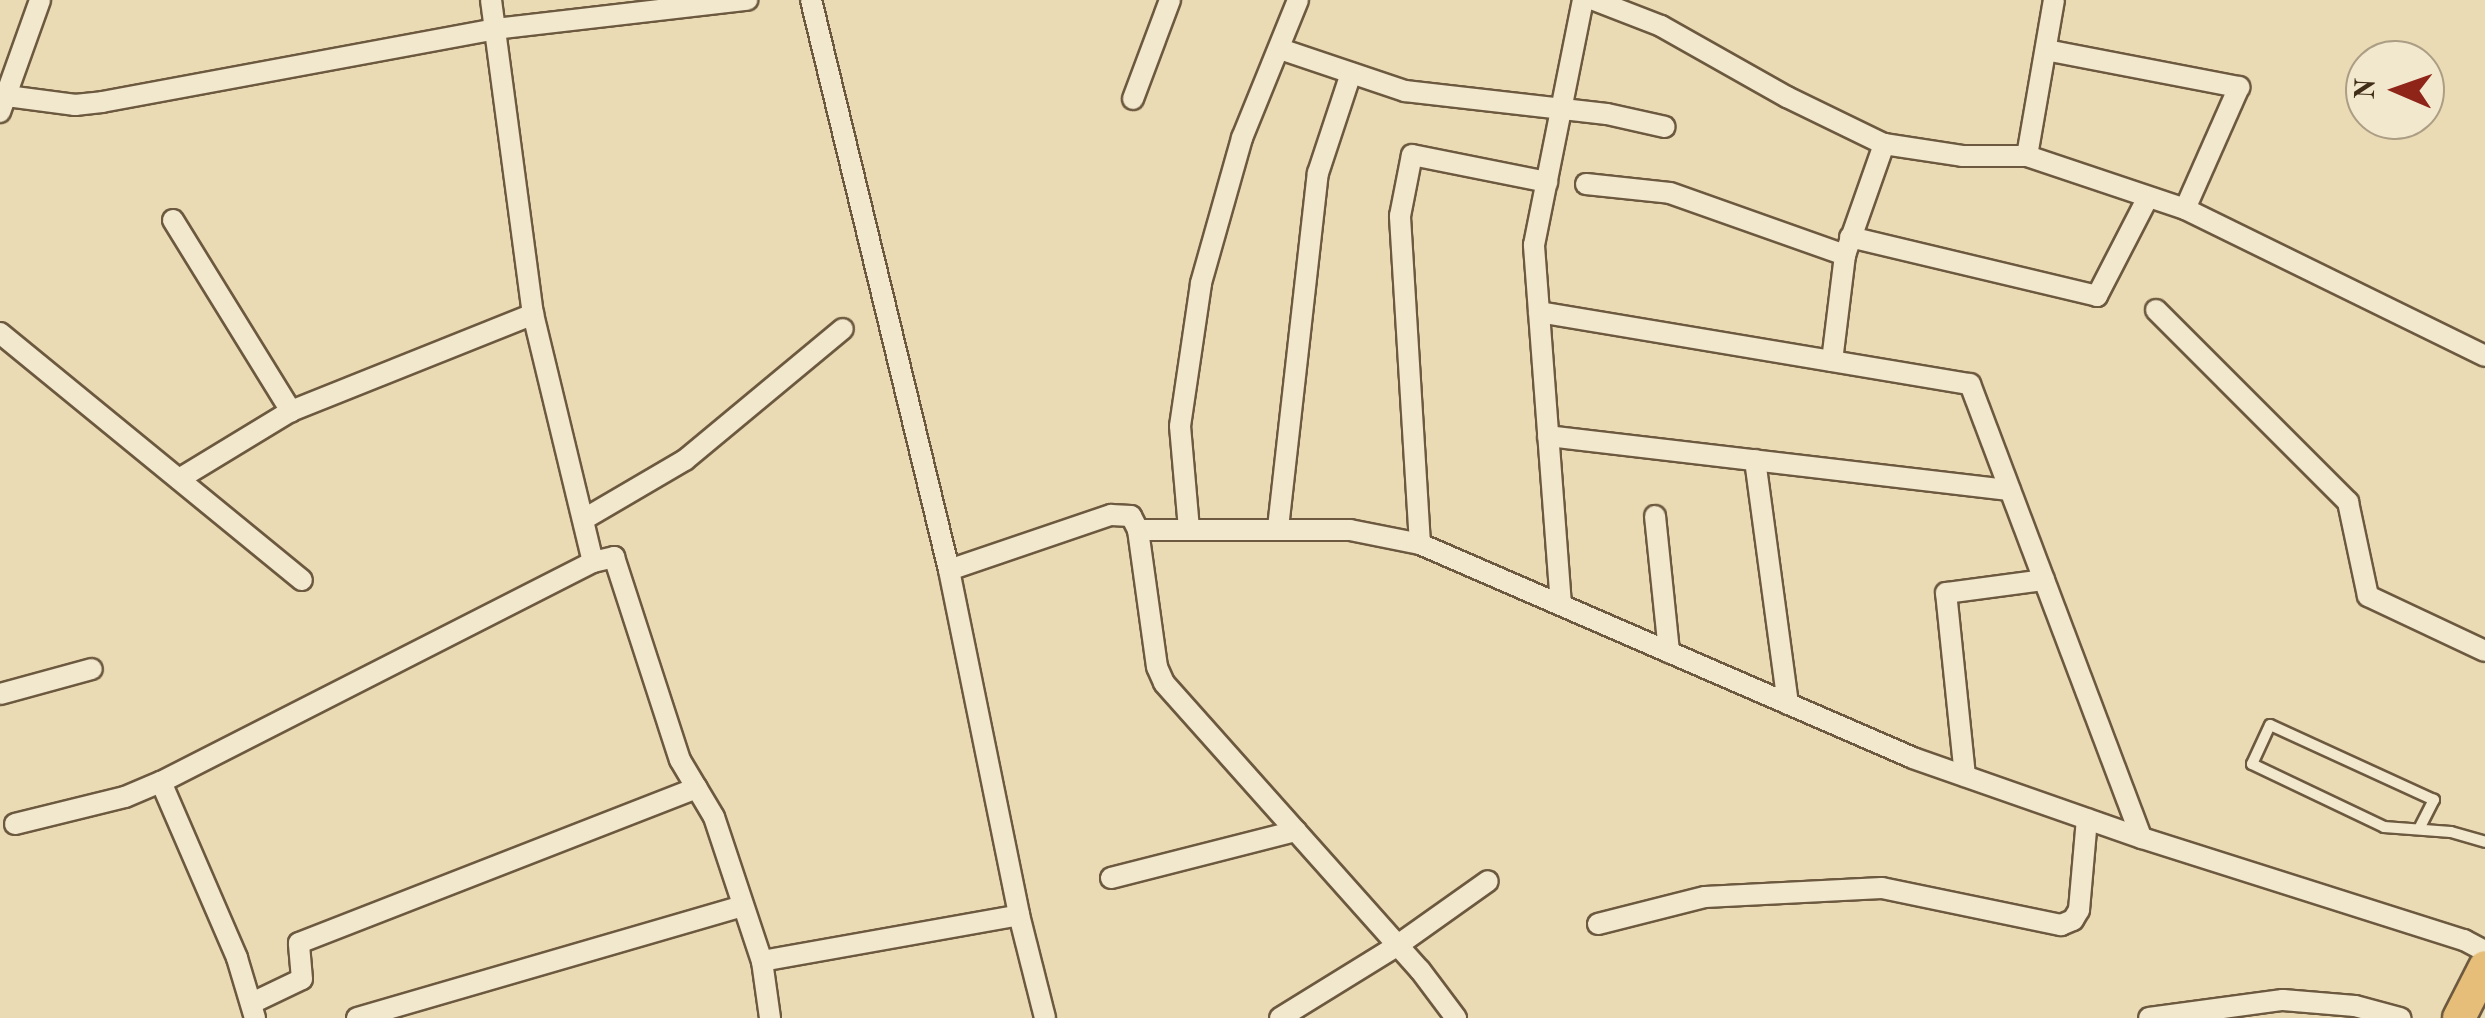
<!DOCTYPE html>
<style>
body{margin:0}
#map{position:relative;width:2485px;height:1018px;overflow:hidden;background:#ebdbb4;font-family:"Old Standard TT",serif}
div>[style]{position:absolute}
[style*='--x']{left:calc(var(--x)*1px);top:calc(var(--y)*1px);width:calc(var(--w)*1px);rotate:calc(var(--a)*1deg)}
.roads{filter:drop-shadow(2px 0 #6c593f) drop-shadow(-2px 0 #6c593f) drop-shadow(0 2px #6c593f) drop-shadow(0 -2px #6c593f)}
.lane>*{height:10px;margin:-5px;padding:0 5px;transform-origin:5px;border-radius:5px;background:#f2e8ce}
.street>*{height:20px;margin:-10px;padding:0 10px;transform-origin:10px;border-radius:10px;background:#f2e8ce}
.primary>*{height:32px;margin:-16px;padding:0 16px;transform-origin:16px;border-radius:16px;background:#e6be7a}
span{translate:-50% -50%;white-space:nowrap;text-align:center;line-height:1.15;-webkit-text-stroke:8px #f2e8ce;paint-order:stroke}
.north{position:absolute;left:2345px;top:40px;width:100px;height:100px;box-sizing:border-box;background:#f2e8ce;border:2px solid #ab9e85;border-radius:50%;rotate:272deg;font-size:28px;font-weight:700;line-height:40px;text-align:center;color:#412e18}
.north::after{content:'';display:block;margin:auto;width:35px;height:45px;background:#8f2418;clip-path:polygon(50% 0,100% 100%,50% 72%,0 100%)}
</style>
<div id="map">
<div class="roads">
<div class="lane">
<div style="--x:2419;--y:829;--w:33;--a:-63"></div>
<div style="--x:2434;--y:800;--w:180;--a:-155.4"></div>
<div style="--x:2270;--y:725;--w:43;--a:114.8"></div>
<div style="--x:2252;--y:764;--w:146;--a:25.5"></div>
<div style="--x:2384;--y:827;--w:67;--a:4.3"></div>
<div style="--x:2451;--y:832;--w:35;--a:16"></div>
</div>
<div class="street">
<div style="--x:491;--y:0;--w:317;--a:82.4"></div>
<div style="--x:533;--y:314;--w:255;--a:76.4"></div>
<div style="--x:811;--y:0;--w:586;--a:76.39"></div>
<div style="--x:949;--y:570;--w:352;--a:78.5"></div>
<div style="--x:1019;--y:915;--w:106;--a:75.8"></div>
<div style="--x:1594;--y:0;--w:72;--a:21.2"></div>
<div style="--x:1661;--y:26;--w:145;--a:29.4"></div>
<div style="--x:1787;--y:97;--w:108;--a:25.9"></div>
<div style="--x:1884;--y:144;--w:79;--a:8.7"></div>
<div style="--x:1962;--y:156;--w:65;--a:0"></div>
<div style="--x:2027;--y:156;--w:167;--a:18.5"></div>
<div style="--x:2185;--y:209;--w:334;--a:26.1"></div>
<div style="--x:1280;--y:49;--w:132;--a:18.6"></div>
<div style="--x:1405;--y:91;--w:203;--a:6.5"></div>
<div style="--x:1607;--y:114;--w:59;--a:12.6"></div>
<div style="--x:2046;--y:50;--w:197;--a:10.9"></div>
<div style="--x:2239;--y:87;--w:133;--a:113.9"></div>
<div style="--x:7;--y:96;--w:69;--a:7.5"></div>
<div style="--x:75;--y:105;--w:27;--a:-6"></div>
<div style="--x:102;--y:102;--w:400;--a:-10.5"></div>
<div style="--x:495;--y:29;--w:254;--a:-6.6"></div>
<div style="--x:1133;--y:99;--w:106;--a:-69.5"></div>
<div style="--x:0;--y:112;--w:119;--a:-70.3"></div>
<div style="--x:2027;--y:156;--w:158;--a:-80.2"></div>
<div style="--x:1586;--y:184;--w:84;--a:6.1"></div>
<div style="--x:1670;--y:193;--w:186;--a:19.5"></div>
<div style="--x:173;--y:220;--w:225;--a:58.3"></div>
<div style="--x:1850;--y:237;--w:254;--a:13.4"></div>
<div style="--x:2097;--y:296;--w:111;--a:-62.7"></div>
<div style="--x:2156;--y:310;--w:272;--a:45"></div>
<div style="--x:2348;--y:502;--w:96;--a:78"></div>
<div style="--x:2368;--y:596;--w:129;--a:25.2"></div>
<div style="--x:1539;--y:312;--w:437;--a:9.5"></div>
<div style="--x:1970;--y:384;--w:485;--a:69.3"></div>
<div style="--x:0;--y:333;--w:390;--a:39.3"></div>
<div style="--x:1832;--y:361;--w:107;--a:-83"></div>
<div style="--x:1845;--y:255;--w:118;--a:-70.6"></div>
<div style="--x:1548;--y:436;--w:465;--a:6.7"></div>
<div style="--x:1755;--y:460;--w:246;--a:82.3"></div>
<div style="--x:179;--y:479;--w:131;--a:-31.3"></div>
<div style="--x:291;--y:411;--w:261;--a:-21.8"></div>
<div style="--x:1655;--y:516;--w:137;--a:84.1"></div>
<div style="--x:584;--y:519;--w:117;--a:-30.3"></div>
<div style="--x:685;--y:460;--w:205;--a:-39.7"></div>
<div style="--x:1278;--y:528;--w:357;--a:-83.6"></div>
<div style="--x:1318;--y:173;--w:105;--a:-71.7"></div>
<div style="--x:1189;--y:529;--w:103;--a:-95"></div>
<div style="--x:1180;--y:426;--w:145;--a:-81.6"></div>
<div style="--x:1201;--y:283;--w:151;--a:-74.2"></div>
<div style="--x:1242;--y:138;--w:149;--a:-67.9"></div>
<div style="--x:1138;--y:530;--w:212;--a:0"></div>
<div style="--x:1350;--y:530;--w:71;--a:11.3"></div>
<div style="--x:1420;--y:544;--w:537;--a:23.46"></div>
<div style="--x:1913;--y:758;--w:243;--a:19.3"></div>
<div style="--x:2142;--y:838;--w:338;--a:17.6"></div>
<div style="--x:2464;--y:940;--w:24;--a:28"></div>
<div style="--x:1420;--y:544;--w:329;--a:-93.5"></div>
<div style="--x:1400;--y:216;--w:62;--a:-78.9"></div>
<div style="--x:1412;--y:155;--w:138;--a:11.3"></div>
<div style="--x:949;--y:570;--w:171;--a:-18.8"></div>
<div style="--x:1111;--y:515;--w:20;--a:3"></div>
<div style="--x:1131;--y:516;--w:16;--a:63"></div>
<div style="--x:1138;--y:530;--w:138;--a:82.1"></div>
<div style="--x:1157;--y:667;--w:17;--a:66"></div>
<div style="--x:1164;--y:683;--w:385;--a:48.3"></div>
<div style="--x:1420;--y:970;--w:60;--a:53.1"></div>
<div style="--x:1561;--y:605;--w:361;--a:-94.3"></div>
<div style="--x:1534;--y:245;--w:250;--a:-78.7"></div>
<div style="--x:0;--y:694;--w:95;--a:-15.2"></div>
<div style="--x:1965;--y:776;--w:184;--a:-95.9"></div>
<div style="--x:1946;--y:593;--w:99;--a:-7.6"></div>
<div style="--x:161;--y:782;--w:192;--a:66.6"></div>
<div style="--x:237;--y:958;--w:63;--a:73.3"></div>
<div style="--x:15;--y:824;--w:113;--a:-13.8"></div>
<div style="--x:125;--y:797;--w:39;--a:-23"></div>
<div style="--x:161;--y:782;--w:485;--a:-27"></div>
<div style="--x:593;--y:562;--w:22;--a:-13"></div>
<div style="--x:614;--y:557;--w:213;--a:72"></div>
<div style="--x:680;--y:760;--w:66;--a:59.2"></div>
<div style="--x:714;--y:817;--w:152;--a:71.6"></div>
<div style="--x:762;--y:961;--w:261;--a:-10.1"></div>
<div style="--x:1111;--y:878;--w:191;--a:-14.3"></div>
<div style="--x:1598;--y:924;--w:110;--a:-14.2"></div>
<div style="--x:1705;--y:897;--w:177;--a:-2.9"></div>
<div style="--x:1882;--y:888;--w:183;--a:11.7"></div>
<div style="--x:2061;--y:925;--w:13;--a:-23"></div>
<div style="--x:2073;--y:920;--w:12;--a:-59"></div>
<div style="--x:2079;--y:910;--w:91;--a:-85"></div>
<div style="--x:762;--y:961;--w:58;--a:82"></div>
<div style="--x:252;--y:1003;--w:55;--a:-25.6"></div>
<div style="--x:302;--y:979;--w:36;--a:-95"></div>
<div style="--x:299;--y:943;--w:427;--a:-21.3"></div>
<div style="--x:357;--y:1018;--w:402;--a:-16.2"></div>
<div style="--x:1280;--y:1018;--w:139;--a:-31.7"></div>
<div style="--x:1398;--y:945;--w:110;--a:-35.4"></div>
<div style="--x:2149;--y:1018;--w:135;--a:-7.7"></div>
<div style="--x:2283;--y:1000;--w:72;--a:4.8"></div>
<div style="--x:2355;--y:1006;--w:47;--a:14.9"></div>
</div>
<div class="primary">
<div style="--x:2459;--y:1018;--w:57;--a:-63"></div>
</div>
</div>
<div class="north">N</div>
</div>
